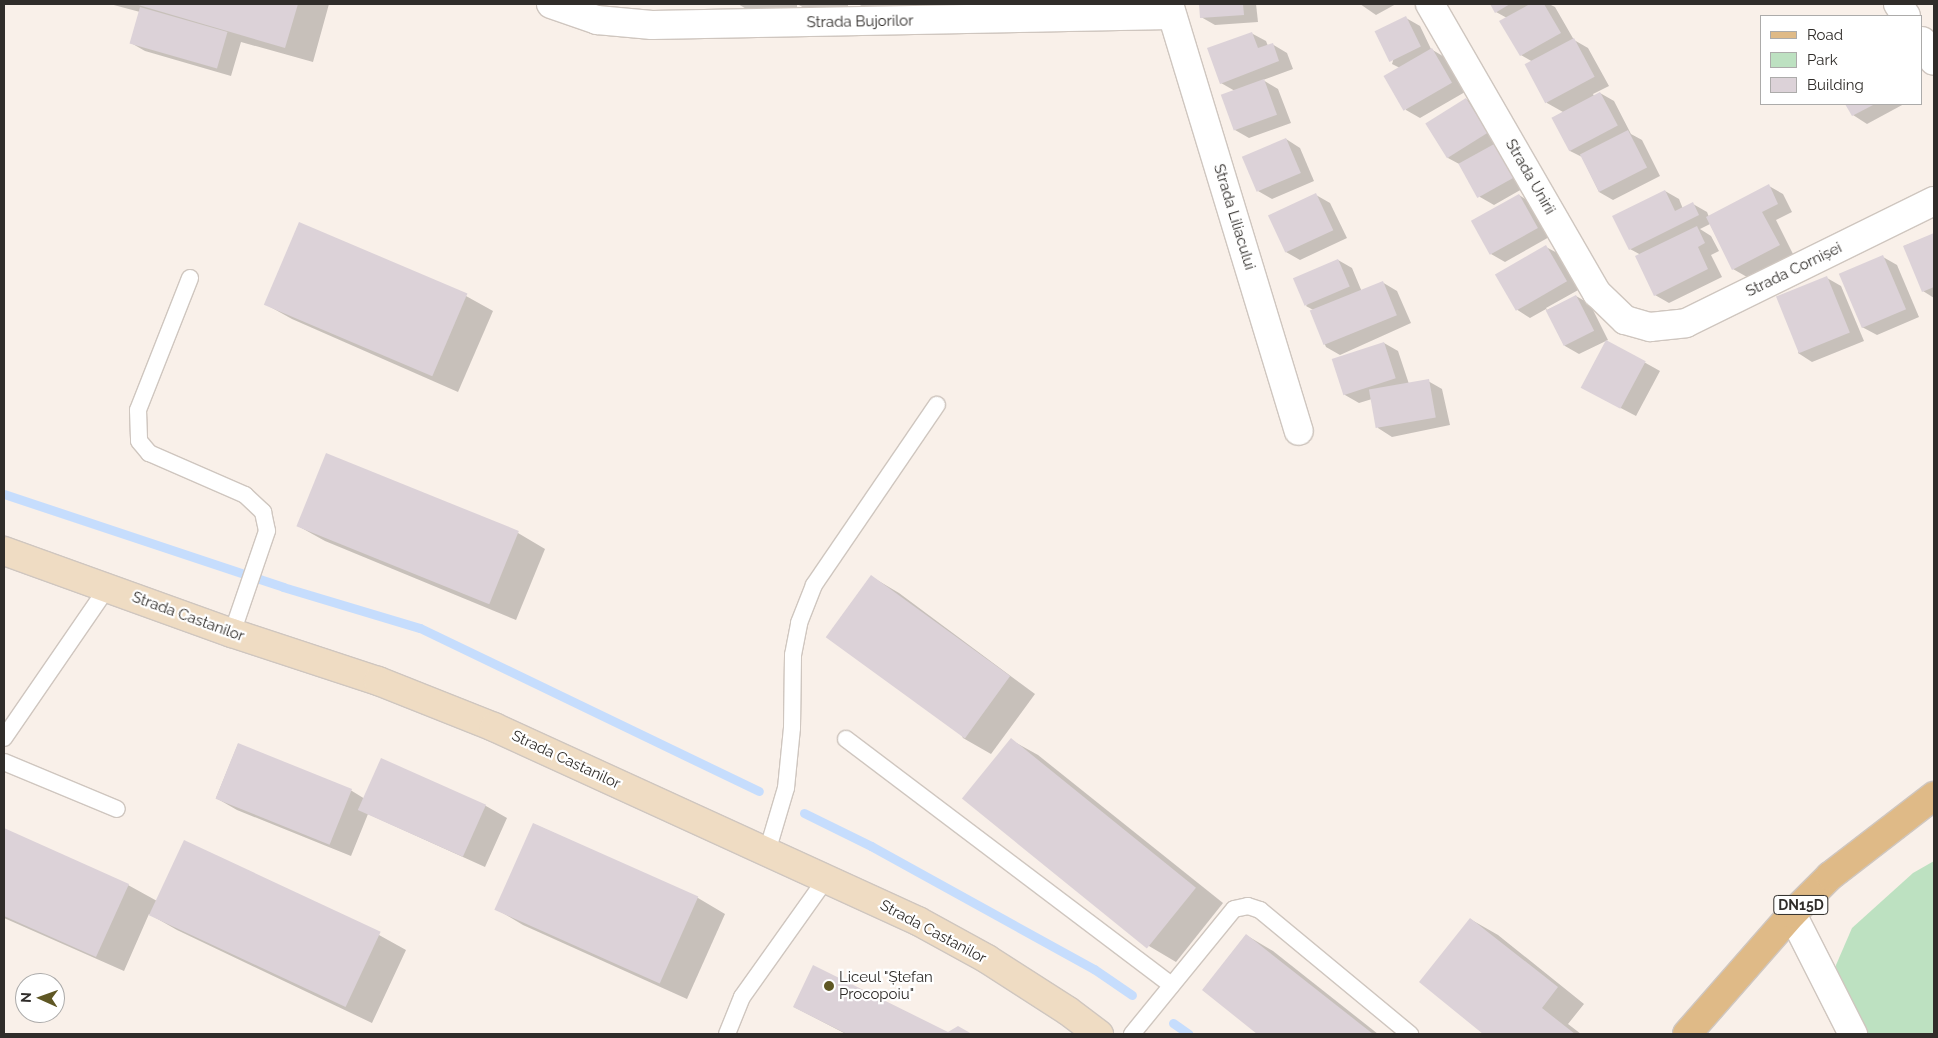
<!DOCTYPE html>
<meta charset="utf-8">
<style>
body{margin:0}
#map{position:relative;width:1938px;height:1038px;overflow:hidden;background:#f9f0e9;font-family:Raleway,sans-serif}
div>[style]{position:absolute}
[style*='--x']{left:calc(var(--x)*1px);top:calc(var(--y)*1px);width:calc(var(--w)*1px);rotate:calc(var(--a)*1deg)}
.green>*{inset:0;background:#bde1c1}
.shadow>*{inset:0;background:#0003}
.stream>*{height:9px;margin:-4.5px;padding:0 4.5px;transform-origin:4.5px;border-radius:4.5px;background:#c6ddfd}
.building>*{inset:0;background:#dcd2d8;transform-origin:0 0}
.roads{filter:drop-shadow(1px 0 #cfc6bf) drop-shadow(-1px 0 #cfc6bf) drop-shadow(0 1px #cfc6bf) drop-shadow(0 -1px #cfc6bf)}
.lane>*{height:16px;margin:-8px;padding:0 8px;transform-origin:8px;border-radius:8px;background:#fff}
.street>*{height:28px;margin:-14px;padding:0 14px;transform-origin:14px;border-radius:14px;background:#fff}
.secondary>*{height:28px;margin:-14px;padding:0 14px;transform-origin:14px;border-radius:14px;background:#efdcc3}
.primary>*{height:28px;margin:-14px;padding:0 14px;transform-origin:14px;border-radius:14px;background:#dfba87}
.dots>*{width:14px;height:14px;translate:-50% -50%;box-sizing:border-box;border:2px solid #fff;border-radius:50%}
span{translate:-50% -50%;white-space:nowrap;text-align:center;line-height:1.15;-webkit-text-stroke:4.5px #fff;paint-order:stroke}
.shield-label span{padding:1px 4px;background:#fff;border:1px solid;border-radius:4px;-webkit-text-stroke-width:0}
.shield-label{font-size:14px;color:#302d2a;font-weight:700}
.street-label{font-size:15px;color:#302d2a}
.poi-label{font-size:15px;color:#302d2a}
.left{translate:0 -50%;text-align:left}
.frame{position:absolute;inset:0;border:5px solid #302d2a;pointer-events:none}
.legend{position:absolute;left:1760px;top:15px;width:162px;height:90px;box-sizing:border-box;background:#fff;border:1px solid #acabaa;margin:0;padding:6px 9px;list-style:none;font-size:15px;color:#302d2a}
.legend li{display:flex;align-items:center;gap:10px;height:25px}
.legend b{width:25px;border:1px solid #acabaa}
.north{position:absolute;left:15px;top:973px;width:50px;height:50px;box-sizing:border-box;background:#fff;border:1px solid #acabaa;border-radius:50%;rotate:272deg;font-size:14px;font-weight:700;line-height:20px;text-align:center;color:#302d2a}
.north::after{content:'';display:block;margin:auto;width:18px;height:22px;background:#5f5724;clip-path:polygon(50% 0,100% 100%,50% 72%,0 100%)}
</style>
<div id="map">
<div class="green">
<div style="clip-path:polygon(1934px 861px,1934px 1034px,1857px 1034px,1837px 992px,1836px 965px,1852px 928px,1913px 873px)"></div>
</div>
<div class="shadow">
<div style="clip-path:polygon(110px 4px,329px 4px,313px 62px,241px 42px,231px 76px,145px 51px,131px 43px,140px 12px)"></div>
<div style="clip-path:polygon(738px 4px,797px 4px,797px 10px,748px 10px)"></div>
<div style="clip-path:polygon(797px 4px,848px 4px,848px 9px,806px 9px)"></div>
<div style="clip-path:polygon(858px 4px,912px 4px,912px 11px,870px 11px)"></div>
<div style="clip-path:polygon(926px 4px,970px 4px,970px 8px,933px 8px)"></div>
<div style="clip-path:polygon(983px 4px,1020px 4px,1020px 5px,986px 6px)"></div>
<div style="clip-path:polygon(1200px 4px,1256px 4px,1258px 22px,1215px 25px,1201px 17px)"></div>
<div style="clip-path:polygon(1360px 4px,1396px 4px,1376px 15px)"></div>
<div style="clip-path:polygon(1491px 4px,1549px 4px,1555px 7px,1574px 40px,1588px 48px,1609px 86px,1593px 94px,1594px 96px,1600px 93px,1614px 101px,1631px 134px,1642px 140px,1660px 176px,1613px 200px,1599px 192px,1582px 157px,1570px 151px,1553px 118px,1563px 112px,1547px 103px,1527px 65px,1533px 62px,1521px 55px,1507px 18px,1496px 12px)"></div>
<div style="clip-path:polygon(1406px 18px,1420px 26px,1431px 49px,1446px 58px,1465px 92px,1420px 118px,1406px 110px,1400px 68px,1392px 64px)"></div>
<div style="clip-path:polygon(1251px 33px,1266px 41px,1268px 46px,1272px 44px,1287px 53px,1293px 69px,1263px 80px,1278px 89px,1291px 123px,1249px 138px,1235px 130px,1235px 91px,1221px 83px)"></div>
<div style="clip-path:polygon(1466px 99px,1480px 108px,1529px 185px,1494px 205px,1480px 197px,1461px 165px,1448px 158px)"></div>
<div style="clip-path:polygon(1847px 104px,1904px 104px,1867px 124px,1853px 115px)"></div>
<div style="clip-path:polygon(1286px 139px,1300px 148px,1314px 181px,1272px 199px,1258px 191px)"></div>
<div style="clip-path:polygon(1769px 186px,1783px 194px,1792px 212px,1776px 220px,1793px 254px,1747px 277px,1733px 269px,1710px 224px,1700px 229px,1711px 236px,1719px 251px,1711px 255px,1722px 277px,1669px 303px,1655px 295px,1641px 255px,1630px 249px,1665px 191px,1679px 199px,1683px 209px,1693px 204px,1707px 212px,1709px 217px)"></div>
<div style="clip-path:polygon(1316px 195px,1330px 203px,1347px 238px,1300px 260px,1286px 252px)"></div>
<div style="clip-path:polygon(1519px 195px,1533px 204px,1551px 236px,1505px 262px,1491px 254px)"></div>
<div style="clip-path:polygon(1934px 234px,1934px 298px,1923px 291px,1904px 246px)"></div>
<div style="clip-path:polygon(1546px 247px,1561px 255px,1580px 289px,1546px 308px,1547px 310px,1576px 296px,1590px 304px,1608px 340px,1579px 354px,1565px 346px,1546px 309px,1530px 318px,1516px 309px,1497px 276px)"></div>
<div style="clip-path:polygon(1883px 257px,1897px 265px,1919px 317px,1877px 335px,1862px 327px)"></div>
<div style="clip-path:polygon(1338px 260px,1352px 268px,1362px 292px,1382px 282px,1397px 291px,1411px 323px,1340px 355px,1326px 347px,1312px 314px,1317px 312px,1306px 306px)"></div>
<div style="clip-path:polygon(1827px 278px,1841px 286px,1864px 341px,1812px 362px,1798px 353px)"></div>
<div style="clip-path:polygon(466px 296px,493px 311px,458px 392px,292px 319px,265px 304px)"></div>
<div style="clip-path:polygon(1606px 341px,1660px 371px,1636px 416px,1596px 395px)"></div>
<div style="clip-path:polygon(1384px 343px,1398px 351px,1409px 384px,1428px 381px,1442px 389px,1450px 425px,1392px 437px,1378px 428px,1372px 399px,1359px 403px,1345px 395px,1333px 360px)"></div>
<div style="clip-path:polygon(327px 455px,518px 533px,545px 549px,516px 620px,325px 541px,298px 526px)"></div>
<div style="clip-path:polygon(872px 577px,899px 593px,1035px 694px,991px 754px,963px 738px)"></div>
<div style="clip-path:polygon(1011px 740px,1038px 755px,1223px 903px,1176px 962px,1149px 946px,964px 799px)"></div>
<div style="clip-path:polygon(238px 744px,352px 791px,365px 799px,381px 760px,486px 806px,507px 818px,485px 867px,368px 814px,351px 856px,237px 810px,216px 798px)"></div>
<div style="clip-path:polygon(534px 824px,698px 898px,725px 914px,687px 999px,523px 925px,496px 909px)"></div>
<div style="clip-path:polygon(4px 830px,128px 885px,157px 901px,379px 935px,406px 950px,372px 1023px,177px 930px,149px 914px,124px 971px,4px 918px)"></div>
<div style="clip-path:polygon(1470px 919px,1498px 935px,1584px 1004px,1568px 1024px,1581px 1034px,1485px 1034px)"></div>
<div style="clip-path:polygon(1246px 935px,1273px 951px,1378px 1034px,1259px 1034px,1203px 990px)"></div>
<div style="clip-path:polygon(794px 1007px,948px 1033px,958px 1027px,970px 1034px,846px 1034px)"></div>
</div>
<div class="stream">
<div style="--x:4;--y:494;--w:294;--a:18.4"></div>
<div style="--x:283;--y:587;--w:143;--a:16.7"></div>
<div style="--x:420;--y:628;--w:376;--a:25.7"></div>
<div style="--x:804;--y:813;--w:75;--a:26.2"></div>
<div style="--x:871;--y:846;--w:255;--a:28.9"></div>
<div style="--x:1094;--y:969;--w:46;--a:34.4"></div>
<div style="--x:1173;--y:1023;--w:19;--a:35"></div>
</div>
<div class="building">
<div style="clip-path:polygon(135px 4px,298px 4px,285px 48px)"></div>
<div style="clip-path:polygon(1199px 4px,1243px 4px,1244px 15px,1200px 18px)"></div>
<div style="clip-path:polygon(1490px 4px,1510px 4px,1495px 13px)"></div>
<div style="clip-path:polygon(1530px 4px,1544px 4px,1561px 33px,1520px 56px,1499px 21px)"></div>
<div style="left:140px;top:7px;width:91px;height:38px;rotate:16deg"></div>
<div style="left:1406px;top:16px;width:34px;height:35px;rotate:64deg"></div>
<div style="clip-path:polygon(1252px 32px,1258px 48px,1273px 43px,1279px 61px,1220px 84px,1207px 48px)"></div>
<div style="left:1574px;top:38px;width:44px;height:56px;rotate:62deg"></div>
<div style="left:1432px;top:48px;width:40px;height:56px;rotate:60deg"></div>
<div style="left:1264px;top:79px;width:38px;height:46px;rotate:70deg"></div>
<div style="left:1600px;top:92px;width:38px;height:55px;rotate:62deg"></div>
<div style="left:1466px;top:98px;width:41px;height:48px;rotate:58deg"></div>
<div style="clip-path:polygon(1845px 104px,1875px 104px,1852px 116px)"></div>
<div style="left:1628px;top:130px;width:42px;height:54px;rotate:63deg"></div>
<div style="left:1286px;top:138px;width:38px;height:48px;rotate:67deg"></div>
<div style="left:1496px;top:143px;width:39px;height:43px;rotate:61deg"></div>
<div style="clip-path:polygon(1769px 184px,1778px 204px,1762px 212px,1780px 245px,1732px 270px,1706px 217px)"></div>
<div style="clip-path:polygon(1665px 190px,1675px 211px,1693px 202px,1699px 215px,1629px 250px,1612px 216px)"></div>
<div style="left:1316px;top:193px;width:41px;height:53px;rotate:65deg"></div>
<div style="left:1519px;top:194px;width:39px;height:55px;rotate:61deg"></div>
<div style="left:299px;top:222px;width:183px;height:90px;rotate:23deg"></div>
<div style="clip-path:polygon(1697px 226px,1705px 243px,1698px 247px,1708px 269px,1654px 296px,1635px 256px)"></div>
<div style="clip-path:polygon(1934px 233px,1934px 287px,1922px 292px,1903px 246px)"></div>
<div style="left:1546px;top:245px;width:42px;height:59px;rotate:60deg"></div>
<div style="left:1883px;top:255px;width:59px;height:48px;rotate:67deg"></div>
<div style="left:1338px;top:259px;width:30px;height:49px;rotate:67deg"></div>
<div style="left:1827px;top:276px;width:61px;height:55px;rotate:68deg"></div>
<div style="left:1383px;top:281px;width:37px;height:79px;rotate:68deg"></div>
<div style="left:1576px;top:295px;width:40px;height:34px;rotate:63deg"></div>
<div style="left:1606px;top:340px;width:45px;height:54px;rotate:28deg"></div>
<div style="left:1384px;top:342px;width:38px;height:55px;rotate:72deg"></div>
<div style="left:1429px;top:379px;width:39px;height:61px;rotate:80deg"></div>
<div style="left:326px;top:453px;width:208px;height:79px;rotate:22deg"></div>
<div style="left:871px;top:575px;width:172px;height:77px;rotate:36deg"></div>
<div style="left:1011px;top:738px;width:238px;height:78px;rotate:39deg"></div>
<div style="left:238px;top:743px;width:123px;height:60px;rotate:22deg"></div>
<div style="left:381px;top:758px;width:115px;height:57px;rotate:24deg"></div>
<div style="left:533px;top:823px;width:181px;height:95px;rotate:24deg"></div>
<div style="clip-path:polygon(4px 828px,129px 884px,96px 957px,4px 916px)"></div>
<div style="left:184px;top:840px;width:217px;height:83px;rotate:25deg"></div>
<div style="clip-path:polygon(1470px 918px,1558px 987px,1542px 1008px,1575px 1034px,1483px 1034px,1419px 982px)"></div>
<div style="clip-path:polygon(1246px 934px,1373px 1034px,1257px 1034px,1202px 990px)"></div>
<div style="clip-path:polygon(813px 965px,948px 1032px,958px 1026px,972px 1034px,847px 1034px,793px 1007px)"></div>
</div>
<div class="roads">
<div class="lane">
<div style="--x:190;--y:278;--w:142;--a:111.5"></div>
<div style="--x:138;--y:410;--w:31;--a:88"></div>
<div style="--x:139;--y:441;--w:16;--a:50"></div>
<div style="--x:149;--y:453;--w:105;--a:23.6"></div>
<div style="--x:245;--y:495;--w:25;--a:43"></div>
<div style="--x:263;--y:512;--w:19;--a:78"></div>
<div style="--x:267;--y:531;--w:108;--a:108.9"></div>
<div style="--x:4;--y:738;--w:182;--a:-55.5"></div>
<div style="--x:846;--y:739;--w:408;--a:37.1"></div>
<div style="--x:4;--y:762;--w:122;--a:22.6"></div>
<div style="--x:767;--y:852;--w:67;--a:-73.5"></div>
<div style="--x:786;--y:788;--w:60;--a:-84.3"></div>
<div style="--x:792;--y:728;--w:73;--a:-89.2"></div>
<div style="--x:793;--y:655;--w:33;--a:-79"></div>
<div style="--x:799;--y:623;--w:41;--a:-68.5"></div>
<div style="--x:814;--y:585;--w:218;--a:-55.7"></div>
<div style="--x:727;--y:1034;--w:40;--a:-68"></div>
<div style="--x:742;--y:997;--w:145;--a:-54.6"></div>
<div style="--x:1132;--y:1034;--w:161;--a:-50.8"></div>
<div style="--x:1234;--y:909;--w:14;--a:-12"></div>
<div style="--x:1248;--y:906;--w:13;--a:18"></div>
<div style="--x:1260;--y:910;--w:195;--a:39.6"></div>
</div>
<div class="street">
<div style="--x:551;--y:4;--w:49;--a:19.2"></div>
<div style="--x:597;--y:20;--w:55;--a:5.2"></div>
<div style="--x:652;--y:25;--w:519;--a:-1.1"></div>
<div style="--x:1169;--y:4;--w:446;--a:73.1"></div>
<div style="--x:1430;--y:4;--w:334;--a:60"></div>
<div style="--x:1597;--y:293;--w:39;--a:44"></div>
<div style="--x:1625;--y:320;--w:26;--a:16"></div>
<div style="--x:1650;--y:327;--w:36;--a:-6"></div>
<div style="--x:1686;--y:323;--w:276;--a:-26.2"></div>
<div style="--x:1898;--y:4;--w:14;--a:56"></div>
<div style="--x:1922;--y:41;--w:23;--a:59"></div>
<div style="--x:1792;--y:914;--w:135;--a:63.1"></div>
</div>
<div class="secondary">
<div style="--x:4;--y:551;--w:242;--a:19.8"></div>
<div style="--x:232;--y:633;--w:154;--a:18.2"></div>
<div style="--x:378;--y:681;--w:125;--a:21.6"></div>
<div style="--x:494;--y:727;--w:466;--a:24.6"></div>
<div style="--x:918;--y:921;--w:79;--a:28.8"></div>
<div style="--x:987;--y:959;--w:96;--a:32.7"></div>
<div style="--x:1068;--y:1011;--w:39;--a:37"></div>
</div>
<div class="primary">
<div style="--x:1687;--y:1034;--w:159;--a:-48.8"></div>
<div style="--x:1792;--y:914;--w:54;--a:-45"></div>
<div style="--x:1830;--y:876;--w:131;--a:-37.6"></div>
</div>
</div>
<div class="dots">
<div style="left:829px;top:986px;background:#5f5724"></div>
</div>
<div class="shield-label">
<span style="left:1801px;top:905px">DN15D</span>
</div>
<div class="street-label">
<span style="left:860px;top:22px;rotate:-1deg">Strada Bujorilor</span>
<span style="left:1530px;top:177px;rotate:60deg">Strada Unirii</span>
<span style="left:1234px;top:217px;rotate:73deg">Strada Liliacului</span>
<span style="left:1794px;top:270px;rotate:-26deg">Strada Cornișei</span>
<span style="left:188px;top:617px;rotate:20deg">Strada Castanilor</span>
<span style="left:566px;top:760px;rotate:25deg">Strada Castanilor</span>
<span style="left:933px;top:932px;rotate:28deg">Strada Castanilor</span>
</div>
<div class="poi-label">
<span class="left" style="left:839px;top:986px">Liceul "Ștefan<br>Procopoiu"</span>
</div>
<div class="frame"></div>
<ul class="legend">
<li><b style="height:6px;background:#dfba87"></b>Road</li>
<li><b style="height:14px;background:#bde1c1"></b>Park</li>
<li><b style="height:14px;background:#dcd2d8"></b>Building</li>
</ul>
<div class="north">N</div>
</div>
